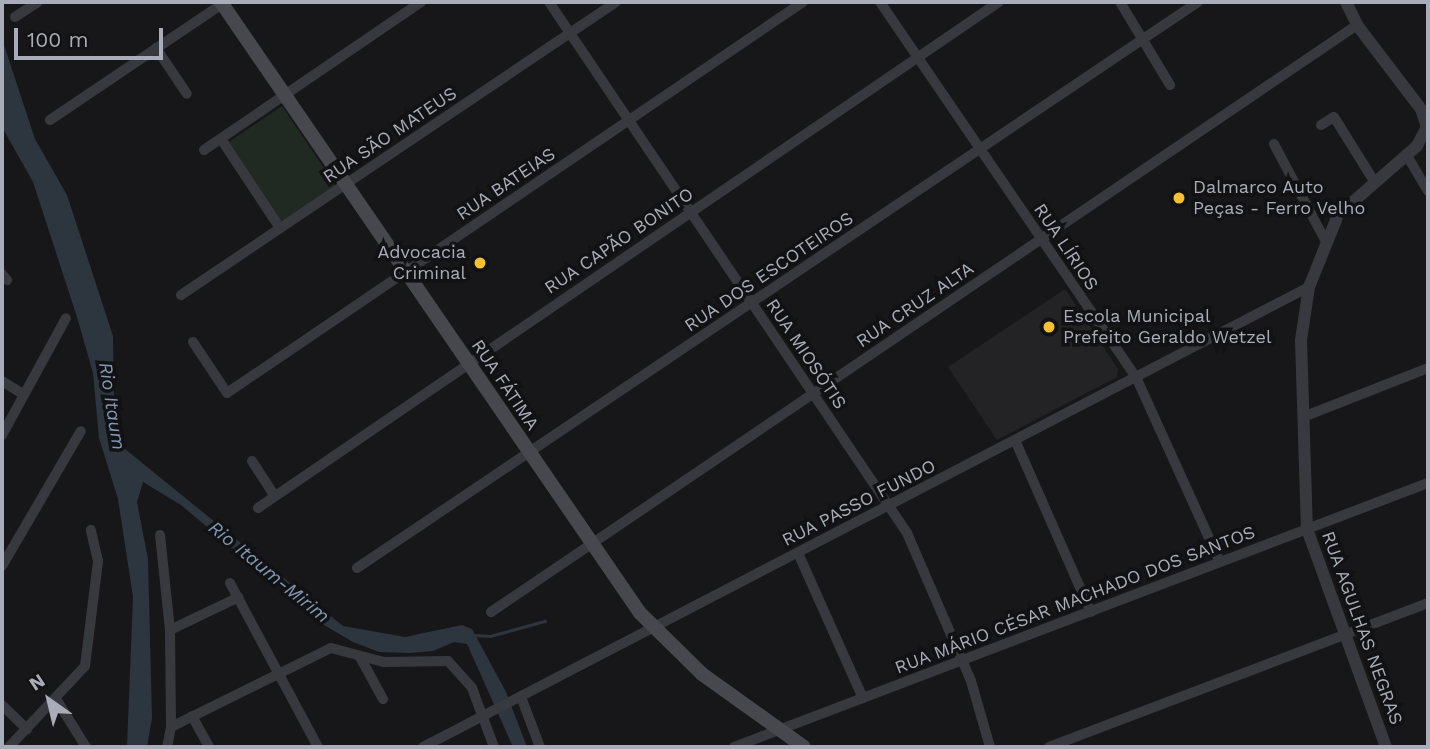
<!DOCTYPE html>
<meta charset="utf-8">
<style>
body{margin:0}
#map{position:relative;width:1430px;height:749px;overflow:hidden;background:#171719;font-family:"Work Sans",sans-serif}
div>[style]{position:absolute}
[style*='--x']{left:calc(var(--x)*1px);top:calc(var(--y)*1px);width:calc(var(--w)*1px);rotate:calc(var(--a)*1deg)}
.built>*{inset:0;background:#232326}
.green>*{inset:0;background:#212923;transform-origin:0 0}
.water>*{inset:0;background:#2d353e}
.stream>*{height:2.5px;margin:-1.25px;padding:0 1.25px;transform-origin:1.25px;border-radius:1.25px;background:#2d353e}
.minor>*{height:10px;margin:-5px;padding:0 5px;transform-origin:5px;border-radius:5px;background:#38393e}
.tertiary>*{height:12px;margin:-6px;padding:0 6px;transform-origin:6px;border-radius:6px;background:#38393e}
.secondary>*{height:14px;margin:-7px;padding:0 7px;transform-origin:7px;border-radius:7px;background:#46484e}
.dots>*{width:19px;height:19px;translate:-50% -50%;box-sizing:border-box;border:4px solid #121214;border-radius:50%}
span{translate:-50% -50%;white-space:nowrap;text-align:center;line-height:1.15;-webkit-text-stroke:7px #121214;paint-order:stroke}
.street-label{font-size:18px;color:#a9adb9}
.poi-label{font-size:18px;color:#a9adb9}
.left{translate:0 -50%;text-align:left}
.right{translate:-100% -50%;text-align:right}
.water-label{font-size:19px;color:#8099b5;font-style:italic}
.frame{position:absolute;inset:0;border:4px solid #a9adb9;pointer-events:none}
.north{position:absolute;left:14px;top:665px;width:70px;height:70px;-webkit-text-stroke:5px #121214;paint-order:stroke;rotate:326deg;font-size:19px;font-weight:700;line-height:28px;text-align:center;color:#a9adb9}
.north::after{content:'';display:block;margin:auto;width:24px;height:32px;background:#a9adb9;clip-path:polygon(50% 0,100% 100%,50% 72%,0 100%)}
.scale{position:absolute;left:14px;top:28px;width:149px;height:32px;box-sizing:border-box;border:4px solid #a9adb9;border-top:0;padding-left:9px;font-size:21px;line-height:24px;white-space:nowrap;color:#a9adb9;-webkit-text-stroke:5px #121214;paint-order:stroke}
</style>
<div id="map">
<div class="built">
<div style="clip-path:polygon(1065px 289px,1118px 369px,1117px 377px,997px 440px,948px 367px)"></div>
</div>
<div class="green">
<div style="left:282px;top:106px;width:98px;height:66px;rotate:56deg"></div>
</div>
<div class="water">
<div style="clip-path:polygon(2px 39px,35px 139px,67px 195px,113px 336px,114px 402px,125px 449px,343px 626px,405px 637px,462px 625px,472px 629px,506px 692px,527px 747px,513px 747px,467px 644px,454px 642px,433px 651px,410px 653px,379px 652px,353px 642px,324px 625px,181px 505px,143px 482px,137px 502px,148px 559px,152px 718px,147px 747px,127px 747px,133px 597px,118px 499px,99px 438px,93px 373px,77px 317px,33px 182px,2px 127px)"></div>
</div>
<div class="stream">
<div style="--x:473;--y:635;--w:17;--a:3"></div>
<div style="--x:490;--y:636;--w:57;--a:-15.3"></div>
</div>
<div class="minor">
<div style="--x:549;--y:2;--w:640;--a:56.01"></div>
<div style="--x:907;--y:533;--w:161;--a:66.6"></div>
<div style="--x:971;--y:681;--w:69;--a:73.9"></div>
<div style="--x:880;--y:2;--w:454;--a:55.7"></div>
<div style="--x:1136;--y:377;--w:203;--a:65.6"></div>
<div style="--x:1120;--y:2;--w:97;--a:58.9"></div>
<div style="--x:15;--y:17;--w:27;--a:-33"></div>
<div style="--x:156;--y:48;--w:55;--a:56"></div>
<div style="--x:50;--y:120;--w:211;--a:-34"></div>
<div style="--x:1321;--y:125;--w:15;--a:-32"></div>
<div style="--x:1334;--y:117;--w:75;--a:58"></div>
<div style="--x:221;--y:139;--w:107;--a:56.5"></div>
<div style="--x:1274;--y:144;--w:109;--a:62"></div>
<div style="--x:204;--y:150;--w:263;--a:-34.3"></div>
<div style="--x:1406;--y:154;--w:43;--a:59.3"></div>
<div style="--x:2;--y:274;--w:8;--a:50"></div>
<div style="--x:181;--y:295;--w:524;--a:-33.96"></div>
<div style="--x:193;--y:342;--w:61;--a:56.3"></div>
<div style="--x:227;--y:393;--w:696;--a:-34.17"></div>
<div style="--x:2;--y:381;--w:26;--a:32"></div>
<div style="--x:1303;--y:417;--w:134;--a:-21.4"></div>
<div style="--x:2;--y:435;--w:133;--a:-61.3"></div>
<div style="--x:1015;--y:440;--w:188;--a:66.2"></div>
<div style="--x:252;--y:461;--w:40;--a:57.1"></div>
<div style="--x:258;--y:508;--w:897;--a:-34.33"></div>
<div style="--x:160;--y:535;--w:96;--a:84"></div>
<div style="--x:170;--y:630;--w:97;--a:89.4"></div>
<div style="--x:171;--y:727;--w:20;--a:101"></div>
<div style="--x:798;--y:553;--w:159;--a:65.9"></div>
<div style="--x:2;--y:566;--w:156;--a:-59.7"></div>
<div style="--x:357;--y:568;--w:1014;--a:-33.94"></div>
<div style="--x:230;--y:583;--w:186;--a:61.8"></div>
<div style="--x:491;--y:612;--w:1046;--a:-34.13"></div>
<div style="--x:170;--y:630;--w:76;--a:-25.6"></div>
<div style="--x:360;--y:657;--w:48;--a:61.3"></div>
<div style="--x:521;--y:697;--w:53;--a:69.2"></div>
<div style="--x:56;--y:699;--w:57;--a:58"></div>
<div style="--x:2;--y:705;--w:35;--a:44"></div>
<div style="--x:192;--y:716;--w:35;--a:61"></div>
<div style="--x:171;--y:727;--w:178;--a:-26.3"></div>
<div style="--x:331;--y:648;--w:55;--a:14.8"></div>
<div style="--x:384;--y:662;--w:64;--a:-0.9"></div>
<div style="--x:448;--y:661;--w:36;--a:48"></div>
<div style="--x:472;--y:688;--w:63;--a:69.6"></div>
<div style="--x:9;--y:747;--w:111;--a:-46.8"></div>
<div style="--x:85;--y:666;--w:106;--a:-82.9"></div>
<div style="--x:98;--y:561;--w:32;--a:-103"></div>
<div style="--x:423;--y:747;--w:998;--a:-27.44"></div>
<div style="--x:734;--y:747;--w:743;--a:-20.83"></div>
<div style="--x:1049;--y:747;--w:405;--a:-20.8"></div>
</div>
<div class="tertiary">
<div style="--x:1346;--y:2;--w:25;--a:64"></div>
<div style="--x:1357;--y:25;--w:106;--a:52.7"></div>
<div style="--x:1421;--y:109;--w:19;--a:72"></div>
<div style="--x:1427;--y:127;--w:21;--a:118"></div>
<div style="--x:1417;--y:146;--w:105;--a:138.9"></div>
<div style="--x:1338;--y:215;--w:78;--a:111.9"></div>
<div style="--x:1309;--y:287;--w:54;--a:98.6"></div>
<div style="--x:1301;--y:340;--w:189;--a:88.2"></div>
<div style="--x:1307;--y:529;--w:232;--a:70.1"></div>
</div>
<div class="secondary">
<div style="--x:221;--y:2;--w:741;--a:55.56"></div>
<div style="--x:640;--y:613;--w:87;--a:44.5"></div>
<div style="--x:702;--y:674;--w:125;--a:35.6"></div>
</div>
<div class="dots">
<div style="left:1179px;top:198px;background:#f5c033"></div>
<div style="left:480px;top:263px;background:#f5c033"></div>
<div style="left:1049px;top:327px;background:#f5c033"></div>
</div>
<div class="street-label">
<span style="left:390px;top:135px;rotate:-34deg">RUA SÃO MATEUS</span>
<span style="left:506px;top:184px;rotate:-34deg">RUA BATEIAS</span>
<span style="left:619px;top:241px;rotate:-34deg">RUA CAPÃO BONITO</span>
<span style="left:1066px;top:247px;rotate:56deg">RUA LÍRIOS</span>
<span style="left:769px;top:272px;rotate:-34deg">RUA DOS ESCOTEIROS</span>
<span style="left:915px;top:305px;rotate:-34deg">RUA CRUZ ALTA</span>
<span style="left:806px;top:354px;rotate:56deg">RUA MIOSÓTIS</span>
<span style="left:505px;top:385px;rotate:56deg">RUA FÁTIMA</span>
<span style="left:859px;top:503px;rotate:-27deg">RUA PASSO FUNDO</span>
<span style="left:1075px;top:600px;rotate:-21deg">RUA MÁRIO CÉSAR MACHADO DOS SANTOS</span>
<span style="left:1362px;top:628px;rotate:70deg">RUA AGULHAS NEGRAS</span>
</div>
<div class="poi-label">
<span class="left" style="left:1193px;top:198px">Dalmarco Auto<br>Peças - Ferro Velho</span>
<span class="right" style="left:466px;top:263px">Advocacia<br>Criminal</span>
<span class="left" style="left:1063px;top:327px">Escola Municipal<br>Prefeito Geraldo Wetzel</span>
</div>
<div class="water-label">
<span style="left:112px;top:406px;rotate:81deg">Rio Itaum</span>
<span style="left:269px;top:572px;rotate:39deg">Rio Itaum-Mirim</span>
</div>
<div class="frame"></div>
<div class="north">N</div>
<div class="scale">100 m</div>
</div>
